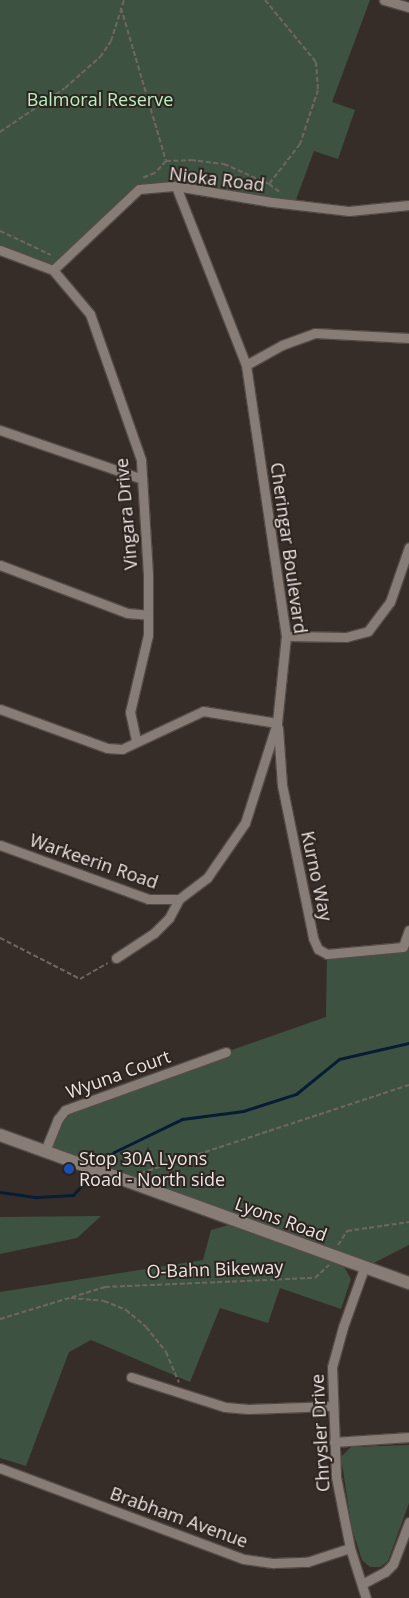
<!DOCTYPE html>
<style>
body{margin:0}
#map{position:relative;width:409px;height:1598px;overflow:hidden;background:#372d28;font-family:"Open Sans",sans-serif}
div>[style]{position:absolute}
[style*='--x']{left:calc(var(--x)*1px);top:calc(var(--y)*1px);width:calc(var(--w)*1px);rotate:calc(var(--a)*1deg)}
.green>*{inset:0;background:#3e5242}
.stream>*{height:3px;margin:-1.5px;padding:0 1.5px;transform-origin:1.5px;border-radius:1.5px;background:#071c35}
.path>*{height:2px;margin-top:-1px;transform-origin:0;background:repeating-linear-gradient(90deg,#6f6661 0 5px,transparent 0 7.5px)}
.roads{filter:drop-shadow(1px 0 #534b47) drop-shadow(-1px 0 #534b47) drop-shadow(0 1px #534b47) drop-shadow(0 -1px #534b47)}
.street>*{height:9px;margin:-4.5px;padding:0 4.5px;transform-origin:4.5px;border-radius:4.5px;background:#887c76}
.secondary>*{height:12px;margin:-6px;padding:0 6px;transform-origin:6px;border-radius:6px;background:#887c76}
.dots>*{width:14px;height:14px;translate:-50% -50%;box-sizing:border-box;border:2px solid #2d231f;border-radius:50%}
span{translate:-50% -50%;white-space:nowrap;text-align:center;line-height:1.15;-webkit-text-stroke:4px #2d231f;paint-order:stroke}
.park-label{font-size:18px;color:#b8f1c2}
.street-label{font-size:18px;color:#ebe4e1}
.poi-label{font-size:18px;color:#ebe4e1}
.left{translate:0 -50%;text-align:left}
</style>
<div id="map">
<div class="green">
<div style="clip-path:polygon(0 0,370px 0,332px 102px,355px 110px,338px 159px,314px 151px,294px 205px,176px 186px,139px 189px,53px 270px,0 250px)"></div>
<div style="clip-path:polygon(403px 947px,409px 950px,409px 1245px,364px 1268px,45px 1151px,55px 1126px,81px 1103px,326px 1017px,327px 954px)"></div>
<div style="clip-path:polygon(101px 1216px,77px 1238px,0 1254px,0 1217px)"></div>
<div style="clip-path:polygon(232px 1224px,343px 1265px,351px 1279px,341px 1309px,280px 1288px,268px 1323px,220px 1308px,190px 1382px,91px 1340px,69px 1352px,26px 1466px,0 1458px,0 1292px,203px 1260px,211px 1230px)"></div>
<div style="clip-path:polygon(409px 1445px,409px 1503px,388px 1561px,380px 1567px,370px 1567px,362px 1560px,352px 1529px,341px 1457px,351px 1447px)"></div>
</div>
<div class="stream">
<div style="--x:101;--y:1165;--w:18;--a:-45"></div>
<div style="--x:114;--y:1152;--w:76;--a:-25.9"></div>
<div style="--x:182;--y:1119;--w:62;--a:-7.5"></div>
<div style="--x:243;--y:1111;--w:56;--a:-17.8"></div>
<div style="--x:296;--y:1094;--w:55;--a:-39.1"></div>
<div style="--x:339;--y:1059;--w:72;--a:-12.9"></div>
<div style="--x:0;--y:1192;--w:37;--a:8"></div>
<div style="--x:37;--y:1197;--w:36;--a:-3"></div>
<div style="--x:73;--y:1195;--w:27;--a:-48"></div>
</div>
<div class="path">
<div style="--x:265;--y:0;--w:80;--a:50.6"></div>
<div style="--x:316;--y:62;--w:28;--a:86"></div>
<div style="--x:318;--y:90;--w:57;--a:108.4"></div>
<div style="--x:300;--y:144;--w:51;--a:127.8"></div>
<div style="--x:121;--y:8;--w:159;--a:73.6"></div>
<div style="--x:166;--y:161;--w:16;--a:133"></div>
<div style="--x:155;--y:173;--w:14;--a:159"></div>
<div style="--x:0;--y:132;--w:78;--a:-34.1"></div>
<div style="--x:65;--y:88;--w:47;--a:-41.5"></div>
<div style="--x:100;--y:57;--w:19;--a:-55"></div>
<div style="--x:111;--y:41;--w:43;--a:-72.4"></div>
<div style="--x:166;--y:161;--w:25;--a:-2"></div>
<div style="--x:191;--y:160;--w:33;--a:7"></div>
<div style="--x:224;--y:164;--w:49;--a:24"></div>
<div style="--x:269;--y:184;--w:15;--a:37"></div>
<div style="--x:0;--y:231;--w:56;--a:25.2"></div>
<div style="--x:0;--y:938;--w:90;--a:27.1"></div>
<div style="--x:80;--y:979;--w:32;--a:-30"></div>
<div style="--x:141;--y:1173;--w:282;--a:-18.2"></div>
<div style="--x:338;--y:1245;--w:17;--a:-57"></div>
<div style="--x:347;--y:1231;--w:63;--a:-8.3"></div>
<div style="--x:71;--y:1298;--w:33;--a:5"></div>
<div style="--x:104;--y:1301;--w:24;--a:22"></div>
<div style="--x:126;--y:1310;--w:26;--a:40"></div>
<div style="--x:146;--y:1327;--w:32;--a:51"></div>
<div style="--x:166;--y:1352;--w:33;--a:67"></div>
<div style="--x:0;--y:1319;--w:110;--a:-16.9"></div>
<div style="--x:105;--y:1287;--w:210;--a:-2.5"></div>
<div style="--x:315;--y:1278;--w:19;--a:-43"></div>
</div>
<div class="roads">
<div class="street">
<div style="--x:384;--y:0;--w:26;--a:16"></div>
<div style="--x:0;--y:250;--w:57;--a:20.7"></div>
<div style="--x:53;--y:270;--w:57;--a:49.9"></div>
<div style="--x:90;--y:314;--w:155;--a:70.7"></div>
<div style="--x:141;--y:460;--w:115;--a:86.5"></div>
<div style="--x:148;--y:575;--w:60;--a:90"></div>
<div style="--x:148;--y:635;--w:79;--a:103.2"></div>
<div style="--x:130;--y:712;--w:30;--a:78"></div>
<div style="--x:53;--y:270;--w:118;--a:-43.3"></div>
<div style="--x:139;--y:189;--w:37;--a:-5"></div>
<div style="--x:176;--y:186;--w:97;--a:9.5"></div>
<div style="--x:272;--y:202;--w:78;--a:6.7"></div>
<div style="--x:349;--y:211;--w:60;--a:-5.7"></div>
<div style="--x:246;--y:365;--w:41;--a:-29.1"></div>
<div style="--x:282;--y:345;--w:35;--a:-20"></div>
<div style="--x:315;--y:333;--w:94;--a:3"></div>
<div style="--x:0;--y:430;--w:150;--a:19"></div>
<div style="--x:0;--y:565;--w:136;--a:20.7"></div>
<div style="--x:127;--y:613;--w:21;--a:5"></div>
<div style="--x:286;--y:636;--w:60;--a:1"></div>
<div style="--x:346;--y:637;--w:23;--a:-15"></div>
<div style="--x:368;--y:631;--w:36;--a:-53"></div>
<div style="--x:390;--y:602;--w:58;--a:-70.9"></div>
<div style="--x:0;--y:709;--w:114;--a:20"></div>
<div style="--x:107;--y:748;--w:15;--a:4"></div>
<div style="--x:122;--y:749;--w:89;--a:-25.1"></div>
<div style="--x:203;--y:711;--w:75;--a:9.2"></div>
<div style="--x:278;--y:728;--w:57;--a:86"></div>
<div style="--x:282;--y:785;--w:156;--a:78.5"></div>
<div style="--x:313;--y:938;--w:12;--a:66"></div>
<div style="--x:318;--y:949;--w:10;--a:29"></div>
<div style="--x:327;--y:954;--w:76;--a:-5.3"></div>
<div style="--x:403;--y:947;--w:18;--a:-71"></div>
<div style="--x:0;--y:845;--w:158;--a:20"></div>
<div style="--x:148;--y:899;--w:31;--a:0"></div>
<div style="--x:116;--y:958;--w:45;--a:-33.3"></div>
<div style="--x:154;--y:933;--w:21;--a:-45"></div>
<div style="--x:169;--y:918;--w:21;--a:-62"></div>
<div style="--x:179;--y:899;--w:35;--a:-37"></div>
<div style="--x:207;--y:878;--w:67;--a:-55.4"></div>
<div style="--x:245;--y:823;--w:105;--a:-72.3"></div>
<div style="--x:277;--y:723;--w:87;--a:-84.1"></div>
<div style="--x:286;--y:636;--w:274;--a:-98.4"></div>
<div style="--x:246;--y:365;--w:192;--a:-111.4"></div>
<div style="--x:45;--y:1151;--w:35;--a:-68"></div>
<div style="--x:58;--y:1119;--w:11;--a:-52"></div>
<div style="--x:65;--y:1110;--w:171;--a:-19.8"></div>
<div style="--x:364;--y:1268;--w:63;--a:109.6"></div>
<div style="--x:343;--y:1327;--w:41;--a:105.4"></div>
<div style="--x:332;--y:1367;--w:110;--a:87.9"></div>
<div style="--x:336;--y:1477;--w:72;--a:78.8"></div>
<div style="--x:350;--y:1548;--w:52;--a:72.3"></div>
<div style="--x:131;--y:1377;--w:99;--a:17.7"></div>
<div style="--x:225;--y:1407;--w:23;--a:5"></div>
<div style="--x:248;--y:1409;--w:85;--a:-2"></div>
<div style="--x:334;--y:1442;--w:75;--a:-3.8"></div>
<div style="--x:0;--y:1468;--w:260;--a:20.5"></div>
<div style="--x:244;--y:1559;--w:30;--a:8"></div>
<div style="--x:274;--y:1563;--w:33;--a:-2"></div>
<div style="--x:307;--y:1562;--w:45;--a:-18"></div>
<div style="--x:362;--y:1584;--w:26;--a:-28"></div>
<div style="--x:385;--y:1572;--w:11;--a:-45"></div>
<div style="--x:393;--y:1564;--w:45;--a:-69.1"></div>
</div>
<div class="secondary">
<div style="--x:0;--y:1135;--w:435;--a:19.9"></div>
</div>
</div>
<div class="dots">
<div style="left:69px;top:1169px;background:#1a4fb4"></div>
</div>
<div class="park-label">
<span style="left:100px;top:99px">Balmoral Reserve</span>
</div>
<div class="street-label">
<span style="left:217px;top:179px;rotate:7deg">Nioka Road</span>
<span style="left:126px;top:514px;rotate:-95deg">Vingara Drive</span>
<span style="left:289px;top:548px;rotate:82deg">Cheringar Boulevard</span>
<span style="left:94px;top:861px;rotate:19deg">Warkeerin Road</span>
<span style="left:317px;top:876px;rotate:78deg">Kurno Way</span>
<span style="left:118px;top:1074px;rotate:-20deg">Wyuna Court</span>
<span style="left:281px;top:1219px;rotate:20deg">Lyons Road</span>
<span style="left:215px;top:1269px;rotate:-2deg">O-Bahn Bikeway</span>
<span style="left:320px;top:1433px;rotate:-93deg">Chrysler Drive</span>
<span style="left:179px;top:1517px;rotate:20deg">Brabham Avenue</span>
</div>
<div class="poi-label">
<span class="left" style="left:79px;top:1169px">Stop 30A Lyons<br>Road - North side</span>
</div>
</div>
